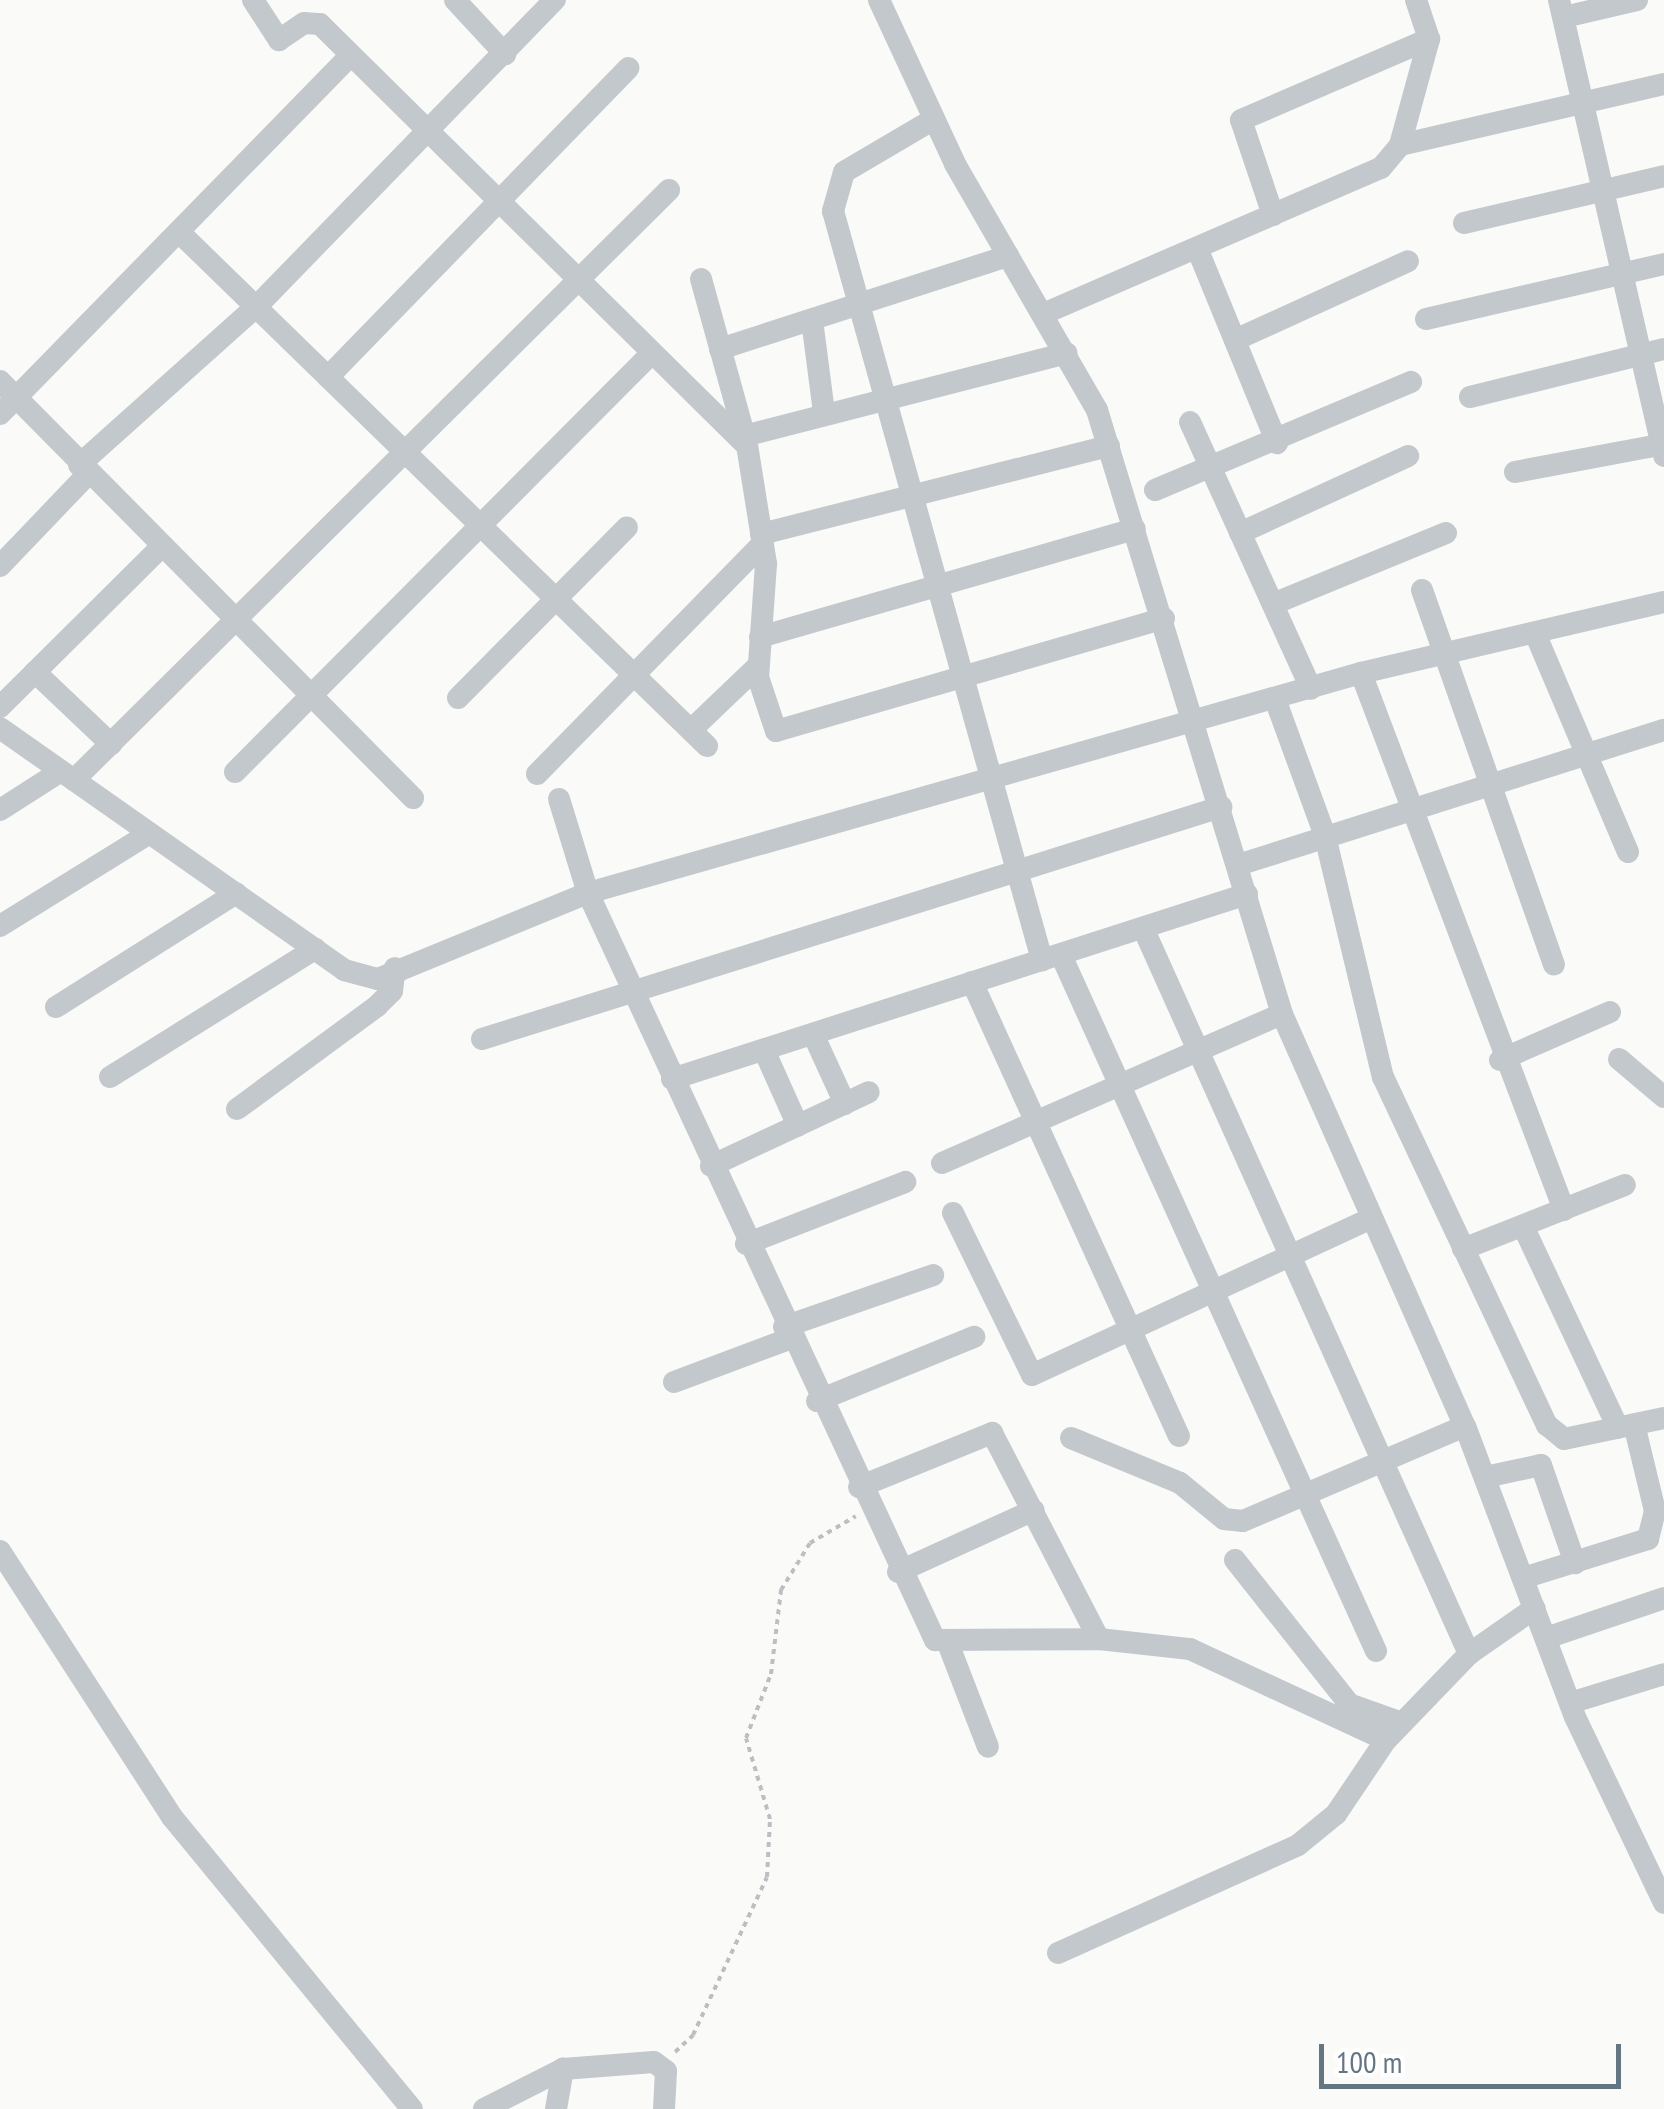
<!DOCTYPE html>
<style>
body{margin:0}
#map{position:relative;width:1664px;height:2109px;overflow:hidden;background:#fafaf8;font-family:"PT Sans Narrow",sans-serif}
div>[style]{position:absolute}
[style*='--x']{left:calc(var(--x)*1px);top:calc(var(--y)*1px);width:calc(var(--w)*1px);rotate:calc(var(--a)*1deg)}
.path>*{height:4px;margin-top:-2px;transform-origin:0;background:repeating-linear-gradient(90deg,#bbbfc2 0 5px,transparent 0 10px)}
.minor>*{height:22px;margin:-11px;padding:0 11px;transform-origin:11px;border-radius:11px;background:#c3c8cc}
span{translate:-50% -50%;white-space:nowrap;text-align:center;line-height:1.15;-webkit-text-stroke:10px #fff;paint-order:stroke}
.scale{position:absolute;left:1319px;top:2044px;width:302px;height:45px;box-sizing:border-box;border:5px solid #657683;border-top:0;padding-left:12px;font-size:30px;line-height:35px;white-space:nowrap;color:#657683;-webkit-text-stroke:8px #fff;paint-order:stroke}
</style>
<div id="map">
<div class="path">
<div style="--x:675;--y:2052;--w:25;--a:-43"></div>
<div style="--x:693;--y:2035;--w:174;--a:-64.9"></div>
<div style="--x:767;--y:1877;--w:58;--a:-87"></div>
<div style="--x:770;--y:1819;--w:84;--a:-106.5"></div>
<div style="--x:746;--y:1738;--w:69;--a:-68.7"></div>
<div style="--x:771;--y:1674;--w:85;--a:-83.2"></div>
<div style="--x:781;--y:1590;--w:55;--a:-58.3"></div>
<div style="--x:810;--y:1543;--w:53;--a:-30.4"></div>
</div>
<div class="minor">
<div style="--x:253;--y:0;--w:48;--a:57"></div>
<div style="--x:279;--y:40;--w:30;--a:-34"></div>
<div style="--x:304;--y:23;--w:16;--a:4"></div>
<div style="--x:320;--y:24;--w:596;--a:44.66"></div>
<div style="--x:455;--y:0;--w:74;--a:47.2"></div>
<div style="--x:879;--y:0;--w:181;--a:65.1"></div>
<div style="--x:955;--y:164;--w:284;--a:60"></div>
<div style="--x:1097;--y:410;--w:632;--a:72.97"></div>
<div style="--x:1282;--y:1014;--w:451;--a:66.1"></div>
<div style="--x:1465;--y:1426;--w:311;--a:69.3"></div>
<div style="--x:1575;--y:1717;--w:206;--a:64.4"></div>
<div style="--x:1559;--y:0;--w:468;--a:77"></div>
<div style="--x:1564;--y:17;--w:75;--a:-13.1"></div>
<div style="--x:934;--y:119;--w:104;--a:149.5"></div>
<div style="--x:844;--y:172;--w:41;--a:105.8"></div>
<div style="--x:833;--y:211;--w:778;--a:74.41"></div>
<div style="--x:1400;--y:145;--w:271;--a:-13"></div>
<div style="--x:1273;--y:215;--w:100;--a:-108.6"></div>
<div style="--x:1241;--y:120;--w:205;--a:-23.3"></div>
<div style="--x:1464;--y:223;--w:205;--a:-13.2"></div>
<div style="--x:179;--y:232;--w:737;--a:44.23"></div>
<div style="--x:1197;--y:248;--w:211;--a:67.7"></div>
<div style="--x:701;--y:279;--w:172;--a:74.5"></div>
<div style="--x:747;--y:445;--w:121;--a:80.9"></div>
<div style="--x:766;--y:564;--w:113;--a:94"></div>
<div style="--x:758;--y:677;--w:57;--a:71.6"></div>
<div style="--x:776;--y:731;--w:404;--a:-16.2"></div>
<div style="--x:1043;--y:314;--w:368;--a:-23.4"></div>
<div style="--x:1381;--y:168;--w:30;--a:-50"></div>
<div style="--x:1400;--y:145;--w:110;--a:-74.7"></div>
<div style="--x:1429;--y:39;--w:41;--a:-108.4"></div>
<div style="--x:1426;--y:319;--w:244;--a:-13"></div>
<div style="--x:812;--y:320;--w:94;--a:82.6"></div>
<div style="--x:1235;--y:340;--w:190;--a:-24.5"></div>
<div style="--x:720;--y:349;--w:303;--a:-17.9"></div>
<div style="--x:328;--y:377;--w:431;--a:-45.8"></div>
<div style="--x:0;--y:381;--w:587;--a:45.28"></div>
<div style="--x:1470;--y:397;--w:200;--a:-13.9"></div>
<div style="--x:0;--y:414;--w:501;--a:-45.65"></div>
<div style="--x:1190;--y:422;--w:293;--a:65.6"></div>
<div style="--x:744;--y:436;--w:333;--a:-14.4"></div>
<div style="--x:79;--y:465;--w:237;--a:-41.8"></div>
<div style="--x:256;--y:307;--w:429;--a:-45.8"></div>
<div style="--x:1515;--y:472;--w:152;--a:-10.6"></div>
<div style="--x:1155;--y:490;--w:278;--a:-22.9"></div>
<div style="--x:1240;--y:533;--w:185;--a:-24.6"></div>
<div style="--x:761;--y:534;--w:359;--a:-14.2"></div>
<div style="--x:0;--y:566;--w:126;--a:-46.3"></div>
<div style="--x:1422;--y:590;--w:397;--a:70.6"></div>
<div style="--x:1273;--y:604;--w:187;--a:-22.3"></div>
<div style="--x:1535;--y:633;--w:238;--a:67"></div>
<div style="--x:760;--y:637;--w:390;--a:-16.1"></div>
<div style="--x:35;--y:672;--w:105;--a:43.5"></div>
<div style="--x:1361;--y:673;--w:574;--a:69.29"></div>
<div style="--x:458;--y:698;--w:240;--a:-45.3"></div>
<div style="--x:1275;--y:699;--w:146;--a:69.9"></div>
<div style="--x:1325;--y:836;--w:248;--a:76.5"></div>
<div style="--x:1383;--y:1077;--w:385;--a:64.8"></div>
<div style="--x:1547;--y:1425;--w:22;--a:39"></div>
<div style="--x:1564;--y:1439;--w:102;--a:-11.9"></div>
<div style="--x:0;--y:707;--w:227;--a:-44.8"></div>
<div style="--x:0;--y:728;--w:421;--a:35.1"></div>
<div style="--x:344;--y:970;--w:35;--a:15"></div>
<div style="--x:378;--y:979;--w:227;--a:-22.3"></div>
<div style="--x:588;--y:893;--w:804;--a:-15.89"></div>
<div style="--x:1361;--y:673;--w:311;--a:-13.2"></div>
<div style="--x:691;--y:730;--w:93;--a:-43.7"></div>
<div style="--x:235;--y:772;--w:590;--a:-45.14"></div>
<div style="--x:537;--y:774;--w:322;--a:-45.6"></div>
<div style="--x:74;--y:780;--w:838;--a:-44.76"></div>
<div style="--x:559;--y:799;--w:98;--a:72.9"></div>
<div style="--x:588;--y:893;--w:824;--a:65.08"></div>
<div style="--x:935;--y:1640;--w:164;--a:-0.3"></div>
<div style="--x:1099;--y:1639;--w:92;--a:6.3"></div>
<div style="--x:1190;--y:1649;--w:216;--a:24.9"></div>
<div style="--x:1386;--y:1740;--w:120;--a:-46"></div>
<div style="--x:1469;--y:1654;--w:80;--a:-34.9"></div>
<div style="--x:0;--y:810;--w:72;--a:-32.6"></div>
<div style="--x:1238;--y:865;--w:447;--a:-17.6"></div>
<div style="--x:0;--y:926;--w:176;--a:-31.8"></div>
<div style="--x:1144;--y:930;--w:794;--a:65.82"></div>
<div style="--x:1061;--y:955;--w:764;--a:65.65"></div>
<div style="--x:972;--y:982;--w:499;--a:65.5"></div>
<div style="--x:56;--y:1007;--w:213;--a:-32.3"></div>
<div style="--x:813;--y:1034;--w:77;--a:65.4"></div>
<div style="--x:482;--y:1039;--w:775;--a:-17.43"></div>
<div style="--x:764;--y:1050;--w:83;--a:65.9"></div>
<div style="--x:1619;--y:1059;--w:59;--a:40.2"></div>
<div style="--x:1500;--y:1060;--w:120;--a:-23.6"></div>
<div style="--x:110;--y:1077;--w:242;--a:-32"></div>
<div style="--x:672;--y:1079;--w:604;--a:-17.84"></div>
<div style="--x:237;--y:1109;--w:174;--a:-36.3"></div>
<div style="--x:377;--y:1006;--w:21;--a:-45"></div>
<div style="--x:392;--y:991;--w:23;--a:-83"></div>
<div style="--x:942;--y:1163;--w:371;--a:-23.7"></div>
<div style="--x:711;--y:1166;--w:174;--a:-25.1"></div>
<div style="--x:953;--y:1213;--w:180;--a:64"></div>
<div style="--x:1032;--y:1375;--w:374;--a:-24.8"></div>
<div style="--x:1523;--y:1226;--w:223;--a:64.8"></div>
<div style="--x:746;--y:1244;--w:171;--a:-21.3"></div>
<div style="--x:1463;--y:1249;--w:174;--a:-21.6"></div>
<div style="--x:784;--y:1327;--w:158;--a:-19.2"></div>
<div style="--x:674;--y:1382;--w:123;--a:-20.5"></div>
<div style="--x:817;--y:1401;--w:170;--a:-22.2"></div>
<div style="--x:1071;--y:1438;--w:118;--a:22.4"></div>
<div style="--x:1180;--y:1483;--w:57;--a:39.3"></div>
<div style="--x:1224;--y:1519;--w:19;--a:6"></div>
<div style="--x:1243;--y:1521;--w:241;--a:-23.2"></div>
<div style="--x:1485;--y:1477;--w:57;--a:-12.1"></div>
<div style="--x:1541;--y:1465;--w:104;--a:70.9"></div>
<div style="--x:859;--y:1487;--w:144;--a:-22.1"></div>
<div style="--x:992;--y:1433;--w:232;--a:62.6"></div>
<div style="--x:0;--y:1551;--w:317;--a:57.1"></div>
<div style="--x:172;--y:1817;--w:378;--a:50.6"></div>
<div style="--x:1235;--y:1560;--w:184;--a:51.6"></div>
<div style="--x:1349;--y:1704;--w:56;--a:19.7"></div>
<div style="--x:898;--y:1572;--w:149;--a:-24.5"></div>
<div style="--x:1523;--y:1578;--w:131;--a:-17.3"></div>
<div style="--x:1648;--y:1539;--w:29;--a:-76"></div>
<div style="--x:1655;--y:1511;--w:89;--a:-103.6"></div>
<div style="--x:1546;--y:1638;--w:125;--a:-18.7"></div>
<div style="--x:949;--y:1646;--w:108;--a:68.9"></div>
<div style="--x:1570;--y:1703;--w:98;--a:-17.1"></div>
<div style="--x:1058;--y:1953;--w:263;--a:-24.2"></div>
<div style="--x:1298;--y:1845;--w:49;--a:-39.2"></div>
<div style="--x:1336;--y:1814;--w:89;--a:-56"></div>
<div style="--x:484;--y:2109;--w:89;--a:-26.9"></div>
<div style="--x:563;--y:2069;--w:91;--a:-4.4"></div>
<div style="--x:654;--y:2062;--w:15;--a:37"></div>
<div style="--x:666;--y:2071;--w:38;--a:93"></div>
<div style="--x:556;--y:2109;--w:41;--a:-80.1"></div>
</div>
<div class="scale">100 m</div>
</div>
